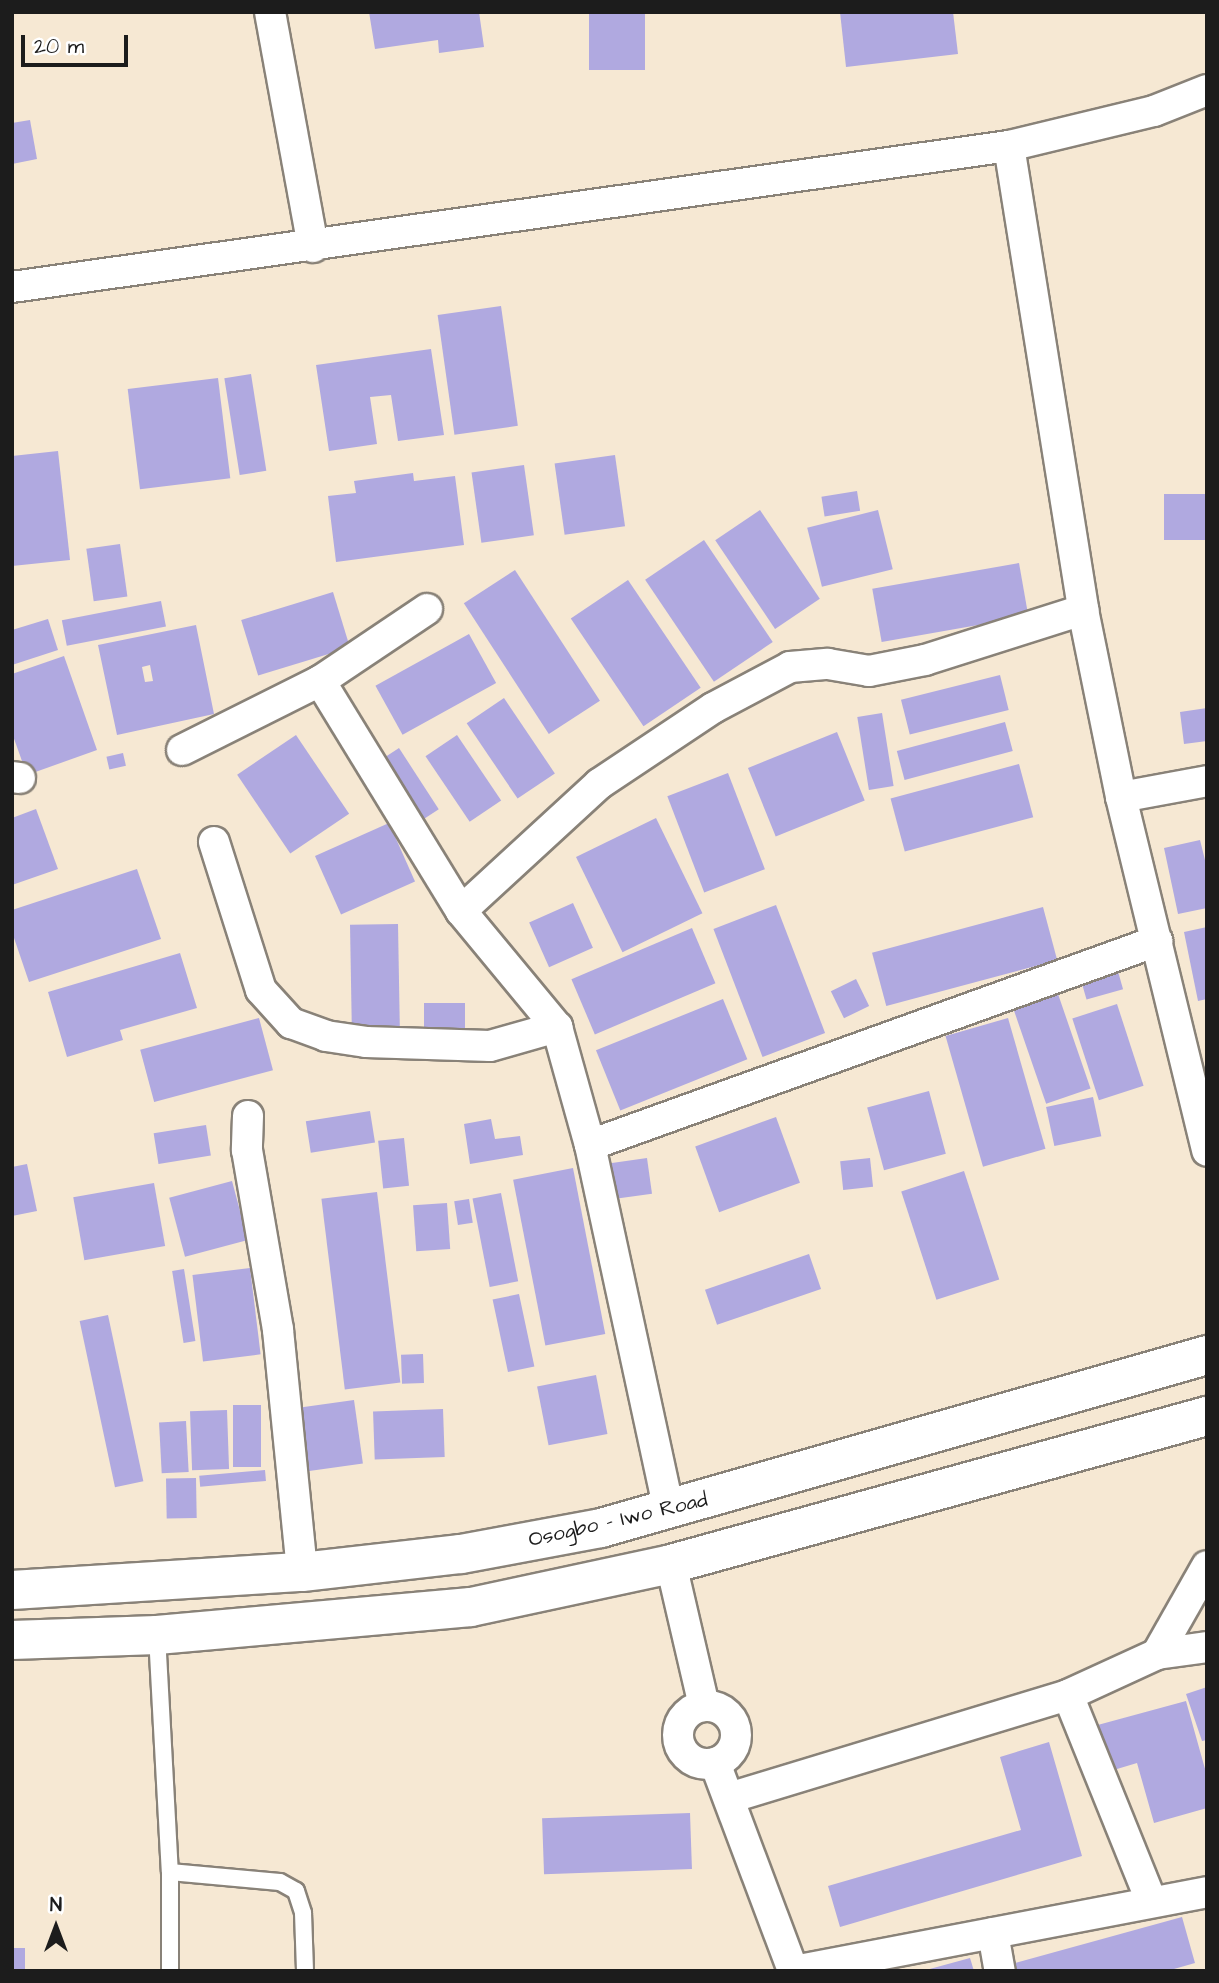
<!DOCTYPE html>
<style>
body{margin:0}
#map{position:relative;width:1219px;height:1983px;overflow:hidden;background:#f6e8d3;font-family:"Architects Daughter",sans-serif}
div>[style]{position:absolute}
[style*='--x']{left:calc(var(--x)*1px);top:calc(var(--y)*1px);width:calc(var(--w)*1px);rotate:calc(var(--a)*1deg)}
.building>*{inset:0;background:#b0a9e0;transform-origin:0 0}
.roads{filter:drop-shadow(2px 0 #898278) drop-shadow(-2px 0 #898278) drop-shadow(0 2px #898278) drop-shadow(0 -2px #898278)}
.service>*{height:16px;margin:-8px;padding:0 8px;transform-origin:8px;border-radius:8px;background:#fff}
.minor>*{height:30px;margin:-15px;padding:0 15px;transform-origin:15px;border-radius:15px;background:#fff}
.minor>.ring{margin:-15px;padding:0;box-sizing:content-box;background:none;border:30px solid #fff;border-radius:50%}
.primary>*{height:38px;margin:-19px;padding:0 19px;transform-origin:19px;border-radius:19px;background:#fff}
span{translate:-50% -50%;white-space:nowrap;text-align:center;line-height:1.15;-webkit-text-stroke:5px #fff;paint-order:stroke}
.street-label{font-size:21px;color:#1c1c1c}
.frame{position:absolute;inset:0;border:14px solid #1c1c1c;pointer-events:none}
.north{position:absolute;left:21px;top:1892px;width:70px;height:70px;-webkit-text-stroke:5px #fff;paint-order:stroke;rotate:0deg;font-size:19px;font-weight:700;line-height:28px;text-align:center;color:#1c1c1c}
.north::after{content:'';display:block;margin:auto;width:24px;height:32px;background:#1c1c1c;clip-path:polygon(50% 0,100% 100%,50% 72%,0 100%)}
.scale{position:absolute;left:21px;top:35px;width:107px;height:32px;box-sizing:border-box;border:4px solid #1c1c1c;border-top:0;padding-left:9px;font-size:21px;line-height:24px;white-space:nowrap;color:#1c1c1c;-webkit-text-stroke:5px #fff;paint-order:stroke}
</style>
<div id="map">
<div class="building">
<div style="clip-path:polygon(369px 12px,479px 12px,484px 47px,439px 53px,438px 40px,375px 49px)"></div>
<div style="left:589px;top:12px;width:56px;height:58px"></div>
<div style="clip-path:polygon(840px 12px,953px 12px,958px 54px,846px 67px)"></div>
<div style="clip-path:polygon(30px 120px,37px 159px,12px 164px,12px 123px)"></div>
<div style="left:501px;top:306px;width:121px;height:64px;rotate:82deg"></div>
<div style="clip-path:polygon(431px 349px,444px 435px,398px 441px,391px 395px,370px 397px,377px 444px,329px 451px,316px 365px)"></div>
<div style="left:251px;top:374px;width:98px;height:27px;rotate:81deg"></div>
<div style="left:218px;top:378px;width:101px;height:91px;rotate:83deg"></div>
<div style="clip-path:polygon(58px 451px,70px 560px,12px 566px,12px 456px)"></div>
<div style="left:615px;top:455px;width:72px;height:61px;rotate:82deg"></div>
<div style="left:524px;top:465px;width:71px;height:53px;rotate:82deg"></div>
<div style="clip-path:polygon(413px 473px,414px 481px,455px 476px,464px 545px,336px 562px,328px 496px,356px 493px,354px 481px)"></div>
<div style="left:857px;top:491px;width:20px;height:36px;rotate:81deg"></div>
<div style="left:1207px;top:494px;width:46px;height:43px;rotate:90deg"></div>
<div style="left:760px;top:510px;width:107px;height:54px;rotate:56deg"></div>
<div style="left:878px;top:510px;width:61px;height:73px;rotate:76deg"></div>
<div style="left:704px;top:540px;width:123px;height:71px;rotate:56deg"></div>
<div style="left:120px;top:544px;width:53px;height:34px;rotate:82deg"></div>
<div style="left:1019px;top:563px;width:54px;height:149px;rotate:80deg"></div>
<div style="left:515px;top:570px;width:156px;height:61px;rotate:57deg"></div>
<div style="left:628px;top:580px;width:130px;height:69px;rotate:56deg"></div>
<div style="left:333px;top:592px;width:58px;height:96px;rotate:73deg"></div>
<div style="left:161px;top:601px;width:26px;height:101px;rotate:79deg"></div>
<div style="clip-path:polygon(48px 619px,58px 650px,12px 665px,12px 630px)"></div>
<div style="clip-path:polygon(evenodd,196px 625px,214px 714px,117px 735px,98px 645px,196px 625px,150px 665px,153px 681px,145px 682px,142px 667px,150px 665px)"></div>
<div style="left:469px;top:634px;width:56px;height:107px;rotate:61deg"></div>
<div style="clip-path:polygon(64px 656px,97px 750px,27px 775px,12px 733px,12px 674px)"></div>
<div style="left:1000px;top:675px;width:36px;height:102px;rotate:76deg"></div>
<div style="left:504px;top:698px;width:91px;height:45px;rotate:56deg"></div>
<div style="clip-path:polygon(1207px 708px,1207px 741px,1184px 744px,1180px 712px)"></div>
<div style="left:882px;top:713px;width:74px;height:25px;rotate:81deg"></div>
<div style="left:1005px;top:722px;width:30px;height:112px;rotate:75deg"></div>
<div style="left:837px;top:732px;width:74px;height:96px;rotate:68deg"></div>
<div style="left:296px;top:735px;width:95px;height:71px;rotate:56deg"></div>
<div style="left:457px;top:735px;width:79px;height:38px;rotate:56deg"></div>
<div style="left:399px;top:748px;width:73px;height:26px;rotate:57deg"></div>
<div style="left:123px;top:753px;width:13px;height:17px;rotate:77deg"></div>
<div style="left:1019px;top:764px;width:55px;height:133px;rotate:75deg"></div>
<div style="left:728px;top:773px;width:103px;height:65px;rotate:69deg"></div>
<div style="clip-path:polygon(36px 809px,58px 869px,12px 885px,12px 818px)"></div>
<div style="left:656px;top:818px;width:106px;height:89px;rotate:64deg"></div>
<div style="left:389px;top:823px;width:64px;height:81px;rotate:66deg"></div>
<div style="clip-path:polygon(1200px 840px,1207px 868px,1207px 908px,1178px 914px,1164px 848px)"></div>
<div style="clip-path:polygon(137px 869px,161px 939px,29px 982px,12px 932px,12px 910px)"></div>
<div style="left:573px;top:903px;width:49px;height:48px;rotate:66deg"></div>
<div style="left:776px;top:905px;width:137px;height:67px;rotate:69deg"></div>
<div style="left:1043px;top:907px;width:55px;height:177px;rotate:75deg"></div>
<div style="left:398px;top:924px;width:103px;height:48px;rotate:89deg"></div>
<div style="clip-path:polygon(1207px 927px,1207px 999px,1198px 1001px,1184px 932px)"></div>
<div style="left:692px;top:928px;width:60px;height:131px;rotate:67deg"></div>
<div style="clip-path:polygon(180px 953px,197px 1008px,120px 1030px,123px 1040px,67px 1057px,48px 992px)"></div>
<div style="left:1117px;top:968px;width:22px;height:38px;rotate:74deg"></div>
<div style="left:856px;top:979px;width:30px;height:28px;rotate:64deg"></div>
<div style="left:1058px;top:994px;width:100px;height:47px;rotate:71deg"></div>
<div style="left:723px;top:999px;width:65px;height:137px;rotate:68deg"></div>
<div style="left:465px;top:1003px;width:29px;height:41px;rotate:90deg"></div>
<div style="left:1117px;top:1004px;width:86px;height:47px;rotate:72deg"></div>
<div style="left:259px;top:1018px;width:54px;height:123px;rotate:75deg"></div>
<div style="left:1008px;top:1018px;width:136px;height:65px;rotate:74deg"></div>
<div style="left:929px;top:1091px;width:65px;height:64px;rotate:75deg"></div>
<div style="left:1093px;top:1097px;width:40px;height:48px;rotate:78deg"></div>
<div style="left:370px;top:1111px;width:32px;height:65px;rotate:81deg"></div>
<div style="left:776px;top:1117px;width:70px;height:86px;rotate:70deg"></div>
<div style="clip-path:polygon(491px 1119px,495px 1139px,520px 1136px,523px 1155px,470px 1164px,464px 1124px)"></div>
<div style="left:206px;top:1125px;width:31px;height:53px;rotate:81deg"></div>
<div style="left:404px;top:1138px;width:48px;height:26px;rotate:84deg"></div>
<div style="left:647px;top:1158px;width:36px;height:46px;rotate:82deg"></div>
<div style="left:870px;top:1158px;width:29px;height:30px;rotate:84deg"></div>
<div style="clip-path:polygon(27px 1164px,37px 1211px,12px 1216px,12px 1167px)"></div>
<div style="left:573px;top:1168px;width:169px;height:61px;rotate:79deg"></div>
<div style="left:964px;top:1171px;width:114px;height:66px;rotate:72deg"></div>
<div style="left:232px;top:1181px;width:61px;height:65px;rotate:75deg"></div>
<div style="left:154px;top:1183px;width:64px;height:82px;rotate:80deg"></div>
<div style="left:377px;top:1192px;width:192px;height:56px;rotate:83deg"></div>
<div style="left:501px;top:1193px;width:90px;height:29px;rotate:79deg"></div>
<div style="left:469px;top:1199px;width:24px;height:15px;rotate:81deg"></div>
<div style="left:447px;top:1203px;width:46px;height:34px;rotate:86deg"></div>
<div style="left:809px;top:1254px;width:37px;height:110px;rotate:71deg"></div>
<div style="left:250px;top:1268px;width:87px;height:58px;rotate:83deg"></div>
<div style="left:184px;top:1269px;width:73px;height:12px;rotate:81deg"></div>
<div style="left:519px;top:1294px;width:74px;height:27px;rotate:78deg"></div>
<div style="left:108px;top:1315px;width:170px;height:29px;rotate:78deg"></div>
<div style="left:423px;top:1354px;width:29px;height:22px;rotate:88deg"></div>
<div style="left:596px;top:1375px;width:60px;height:60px;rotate:79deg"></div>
<div style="left:354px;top:1400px;width:64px;height:65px;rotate:82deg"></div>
<div style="left:233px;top:1405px;width:28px;height:62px"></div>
<div style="left:443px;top:1409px;width:48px;height:70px;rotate:88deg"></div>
<div style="left:227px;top:1410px;width:59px;height:37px;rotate:88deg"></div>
<div style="left:186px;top:1421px;width:51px;height:27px;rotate:87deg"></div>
<div style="left:265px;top:1470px;width:11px;height:66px;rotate:85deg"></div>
<div style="left:196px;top:1478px;width:40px;height:30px;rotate:89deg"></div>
<div style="clip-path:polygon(1207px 1687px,1207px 1740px,1202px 1741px,1186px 1694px)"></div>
<div style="clip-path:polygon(1186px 1701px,1207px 1776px,1207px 1808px,1154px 1823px,1137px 1763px,1107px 1772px,1094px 1726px)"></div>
<div style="clip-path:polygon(1049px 1742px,1082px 1856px,840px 1927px,828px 1886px,1021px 1830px,1000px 1757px)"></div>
<div style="left:690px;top:1813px;width:56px;height:148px;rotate:88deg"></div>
<div style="clip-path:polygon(1182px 1917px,1195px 1963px,1167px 1971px,1005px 1971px,1004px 1966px)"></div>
<div style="left:12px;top:1948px;width:13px;height:23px"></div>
<div style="clip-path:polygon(970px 1958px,974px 1971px,926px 1971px,926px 1970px)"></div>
</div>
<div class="roads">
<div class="service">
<div style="--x:157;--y:1635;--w:237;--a:86.9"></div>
<div style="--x:170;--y:1872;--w:99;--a:90"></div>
<div style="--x:170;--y:1872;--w:110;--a:5.2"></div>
<div style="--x:280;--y:1882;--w:18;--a:29"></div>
<div style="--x:296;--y:1891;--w:23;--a:72"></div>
<div style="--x:303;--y:1913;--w:58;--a:88"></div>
</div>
<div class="minor">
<div style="--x:270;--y:12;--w:239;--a:79.6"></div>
<div style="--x:1009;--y:146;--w:470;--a:80.9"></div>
<div style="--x:1083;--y:610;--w:191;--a:78.5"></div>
<div style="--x:1121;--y:797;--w:364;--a:76.3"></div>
<div style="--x:12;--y:287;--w:1007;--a:-8.05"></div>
<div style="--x:1009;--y:146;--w:149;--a:-13.6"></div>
<div style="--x:1154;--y:111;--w:57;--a:-21.6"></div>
<div style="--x:320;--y:681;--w:270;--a:58.5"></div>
<div style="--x:461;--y:911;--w:151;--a:50.4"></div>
<div style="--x:557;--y:1027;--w:123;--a:74.4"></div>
<div style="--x:590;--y:1145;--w:373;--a:77.8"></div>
<div style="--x:182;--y:750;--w:154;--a:-26.6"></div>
<div style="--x:320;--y:681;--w:129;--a:-33.9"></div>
<div style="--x:12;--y:777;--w:8;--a:7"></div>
<div style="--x:1121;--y:797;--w:87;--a:-10.5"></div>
<div style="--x:214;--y:842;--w:155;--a:72.4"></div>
<div style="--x:261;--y:990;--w:45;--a:47.7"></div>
<div style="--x:291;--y:1023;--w:37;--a:20"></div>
<div style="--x:326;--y:1036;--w:40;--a:8.5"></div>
<div style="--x:366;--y:1042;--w:124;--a:1.8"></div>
<div style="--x:490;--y:1046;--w:70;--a:-15.8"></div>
<div style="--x:461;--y:911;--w:188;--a:-42.6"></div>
<div style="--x:599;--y:784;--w:137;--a:-33.7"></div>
<div style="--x:713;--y:708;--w:87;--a:-28"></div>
<div style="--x:790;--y:667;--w:38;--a:-5"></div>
<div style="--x:828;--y:664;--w:42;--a:9.7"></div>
<div style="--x:869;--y:671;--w:57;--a:-11.1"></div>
<div style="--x:925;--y:660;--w:166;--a:-17.6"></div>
<div style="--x:248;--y:1116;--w:34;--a:92"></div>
<div style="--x:247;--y:1150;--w:183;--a:80.2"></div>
<div style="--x:278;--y:1330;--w:243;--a:84.3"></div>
<div style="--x:590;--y:1145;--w:603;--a:-19.79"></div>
<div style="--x:671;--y:1564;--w:146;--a:76.9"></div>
<div style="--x:1157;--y:1654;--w:101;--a:-60.4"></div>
<div style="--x:1068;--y:1695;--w:221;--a:68"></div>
<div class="ring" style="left:678px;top:1706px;width:28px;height:28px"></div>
<div style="--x:715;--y:1763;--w:222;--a:69.4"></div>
<div style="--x:729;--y:1798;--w:354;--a:-16.9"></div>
<div style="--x:1068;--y:1695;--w:98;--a:-24.7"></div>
<div style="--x:1157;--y:1654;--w:50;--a:-8"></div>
<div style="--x:993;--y:1933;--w:39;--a:80"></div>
<div style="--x:794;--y:1971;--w:420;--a:-10.8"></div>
</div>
<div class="primary">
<div style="--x:12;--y:1590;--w:291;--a:-3.6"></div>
<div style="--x:302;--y:1572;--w:160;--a:-6.5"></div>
<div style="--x:461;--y:1554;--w:142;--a:-10.5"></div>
<div style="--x:601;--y:1528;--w:630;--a:-15.93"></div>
<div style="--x:12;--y:1640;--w:145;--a:-2"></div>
<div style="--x:157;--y:1635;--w:315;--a:-5.1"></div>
<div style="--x:471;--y:1607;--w:205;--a:-12.1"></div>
<div style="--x:671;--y:1564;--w:556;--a:-15.44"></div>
</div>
</div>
<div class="street-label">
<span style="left:618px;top:1520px;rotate:-13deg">Osogbo - Iwo Road</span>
</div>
<div class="frame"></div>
<div class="north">N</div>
<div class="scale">20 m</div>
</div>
